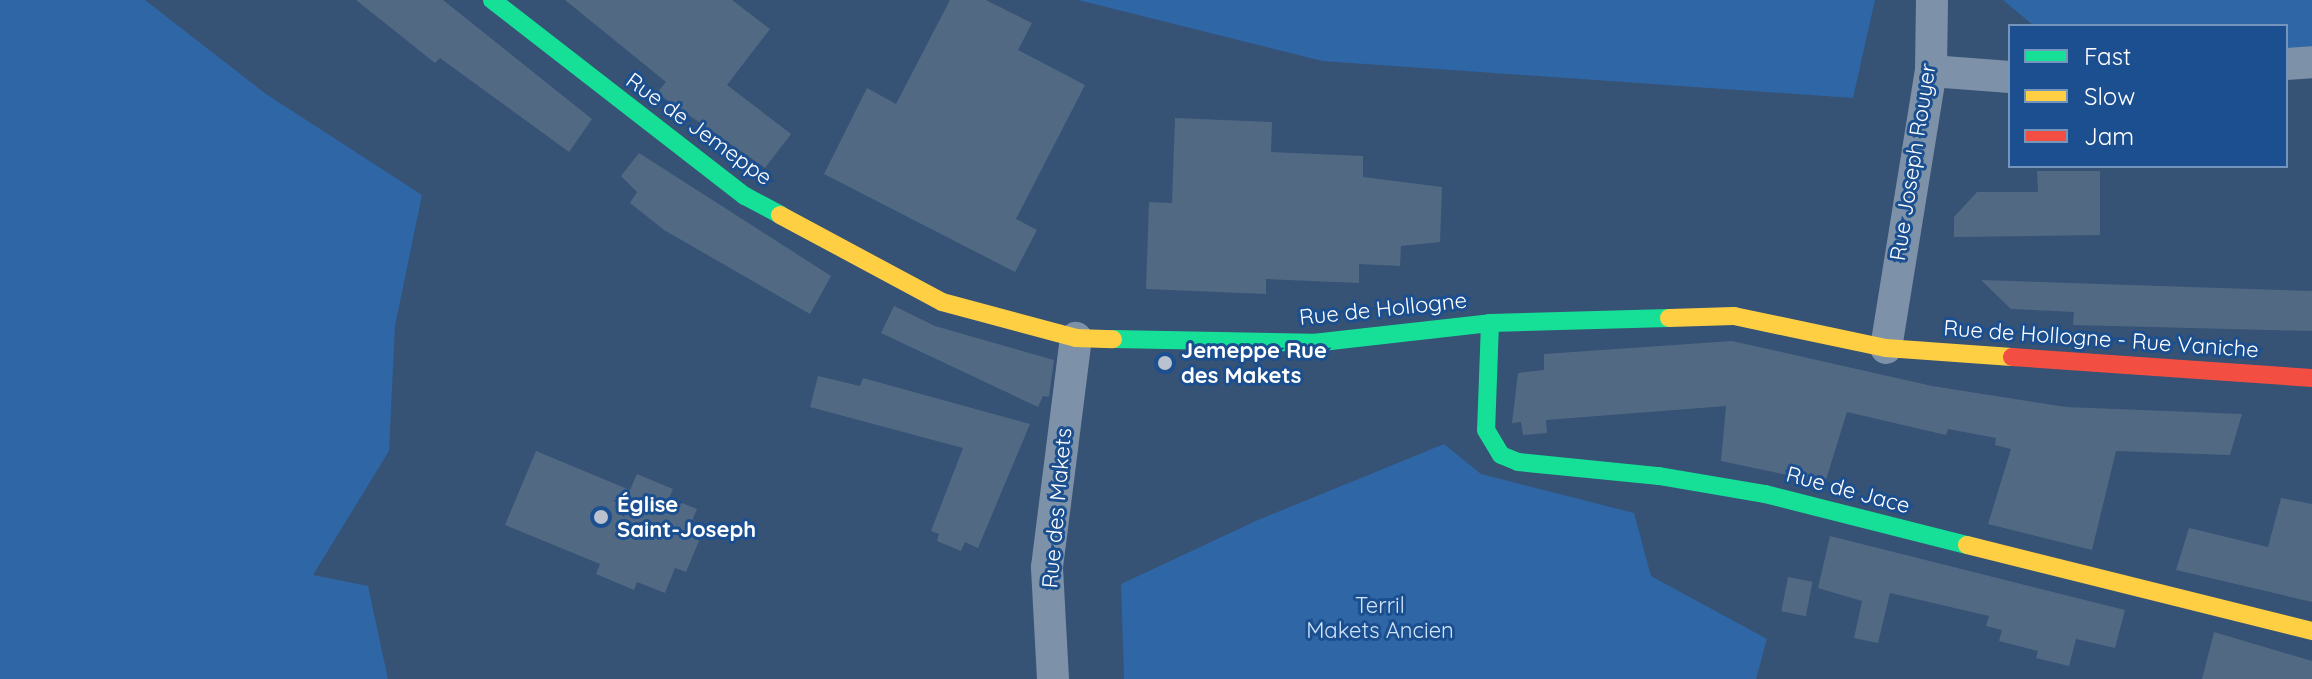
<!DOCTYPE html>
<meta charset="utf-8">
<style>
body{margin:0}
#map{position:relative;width:2312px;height:679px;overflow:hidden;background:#365274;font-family:Quicksand,sans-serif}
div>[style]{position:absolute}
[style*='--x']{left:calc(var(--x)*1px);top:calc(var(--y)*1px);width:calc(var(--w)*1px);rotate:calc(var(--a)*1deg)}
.green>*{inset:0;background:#2f66a5}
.building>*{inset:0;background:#526984;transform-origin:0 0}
.street>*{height:32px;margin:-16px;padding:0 16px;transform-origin:16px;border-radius:16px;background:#7d92a8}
.fast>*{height:18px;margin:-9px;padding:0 9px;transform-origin:9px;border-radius:9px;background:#16e098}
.slow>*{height:18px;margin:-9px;padding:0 9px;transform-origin:9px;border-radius:9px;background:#ffcf43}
.jam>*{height:18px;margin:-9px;padding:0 9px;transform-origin:9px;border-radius:9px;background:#f24e42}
.dots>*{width:22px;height:22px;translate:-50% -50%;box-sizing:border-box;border:4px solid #1b4f8f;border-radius:50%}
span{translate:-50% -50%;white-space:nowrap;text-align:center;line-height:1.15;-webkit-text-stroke:6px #1b4f8f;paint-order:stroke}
.street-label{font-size:22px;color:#fff}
.poi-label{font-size:22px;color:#fff;font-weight:700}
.left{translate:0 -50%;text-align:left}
.park-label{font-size:22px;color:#cfe3fa}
.legend{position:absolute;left:2008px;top:24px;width:280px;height:144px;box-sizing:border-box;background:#1b4f8f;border:2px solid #7695bc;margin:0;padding:10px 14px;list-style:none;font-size:24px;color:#fff}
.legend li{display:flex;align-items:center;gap:16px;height:40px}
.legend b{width:40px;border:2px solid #7695bc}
</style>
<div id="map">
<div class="green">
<div style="clip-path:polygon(0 0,145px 0,266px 94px,422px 195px,395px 326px,389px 451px,313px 575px,368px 586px,388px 679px,0 679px)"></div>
<div style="clip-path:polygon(1078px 0,1875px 0,1853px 98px,1322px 61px)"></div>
<div style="clip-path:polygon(2003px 0,2312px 0,2312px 51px,2286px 51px,2286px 26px,2034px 26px)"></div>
<div style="clip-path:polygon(1444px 444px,1481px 474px,1634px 513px,1651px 576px,1767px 639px,1756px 679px,1124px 679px,1121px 584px,1258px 520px)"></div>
</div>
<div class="building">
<div style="clip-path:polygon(356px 0,443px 0,592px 119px,569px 152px,440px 58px,435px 63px)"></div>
<div style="clip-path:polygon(565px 0,732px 0,770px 29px,727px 85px,791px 134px,765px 168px,657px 93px,666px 82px)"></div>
<div style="clip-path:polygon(950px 0,986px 0,1032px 23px,1018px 50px,1085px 85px,1016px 219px,1037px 230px,1015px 272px,824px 174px,867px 88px,896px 104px)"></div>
<div style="clip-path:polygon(1175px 118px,1272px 122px,1271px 152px,1363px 156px,1363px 177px,1442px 187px,1440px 242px,1401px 246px,1400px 266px,1359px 264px,1359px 283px,1266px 279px,1266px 294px,1146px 289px,1149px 202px,1172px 203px)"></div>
<div style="clip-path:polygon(639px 153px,831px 276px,810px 314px,664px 230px,630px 203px,637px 192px,621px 176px)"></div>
<div style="clip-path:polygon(2037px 171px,2100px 171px,2100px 235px,1954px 237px,1954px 217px,1977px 192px,2038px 192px)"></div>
<div style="clip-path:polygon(1981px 280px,2312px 291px,2312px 331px,2073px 325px,2074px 312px,2011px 309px)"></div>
<div style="clip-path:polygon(894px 306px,935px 326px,1054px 360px,1049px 397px,1043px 396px,1038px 407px,881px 333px)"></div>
<div style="clip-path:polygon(1732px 341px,1932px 386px,2066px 407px,2242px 414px,2230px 455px,2116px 451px,2092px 550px,1988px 524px,2011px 449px,1995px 445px,1996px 438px,1948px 429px,1946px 435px,1847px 412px,1825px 483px,1721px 461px,1726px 406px,1546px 420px,1547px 433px,1523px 435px,1521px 422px,1512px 423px,1518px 373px,1544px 370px,1544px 354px)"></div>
<div style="clip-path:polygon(818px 376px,860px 386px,863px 378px,1030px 424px,978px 548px,965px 542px,961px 551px,937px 541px,939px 534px,931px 531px,963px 448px,810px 407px)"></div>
<div style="clip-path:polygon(536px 451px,630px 490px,637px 474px,673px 489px,669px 498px,697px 509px,688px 530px,701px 536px,686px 572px,675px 568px,665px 593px,637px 582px,634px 590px,596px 574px,600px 564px,505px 525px)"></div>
<div style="clip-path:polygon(2281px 498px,2312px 504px,2312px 602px,2176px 570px,2189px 528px,2268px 547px)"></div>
<div style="clip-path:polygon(1830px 536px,2125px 610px,2115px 648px,2076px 639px,2069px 666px,2036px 658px,2038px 651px,1999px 641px,2002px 630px,1986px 626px,1989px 616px,1890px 593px,1878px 643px,1854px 638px,1862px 601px,1818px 588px)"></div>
<div style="left:1788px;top:577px;width:25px;height:35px;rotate:11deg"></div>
<div style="clip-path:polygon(2214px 632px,2312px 661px,2312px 679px,2202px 679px)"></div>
</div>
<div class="street">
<div style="--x:2286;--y:64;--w:26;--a:-4"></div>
<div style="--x:1931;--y:71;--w:79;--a:4.3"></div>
<div style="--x:1886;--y:348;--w:281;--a:-80.8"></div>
<div style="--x:1931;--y:71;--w:71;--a:-89.2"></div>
<div style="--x:1053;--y:679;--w:112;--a:-93.1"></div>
<div style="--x:1047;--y:567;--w:231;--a:-82.8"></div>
</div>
<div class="fast">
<div style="--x:492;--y:0;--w:320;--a:37.8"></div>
<div style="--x:745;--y:196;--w:40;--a:28"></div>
<div style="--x:1490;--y:323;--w:107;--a:92.1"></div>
<div style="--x:1486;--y:430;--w:29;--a:59"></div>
<div style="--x:1501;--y:455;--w:18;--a:22"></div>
<div style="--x:1518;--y:462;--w:142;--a:5.7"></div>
<div style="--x:1659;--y:476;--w:108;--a:9.6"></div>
<div style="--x:1765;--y:494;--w:208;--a:14.2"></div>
<div style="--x:1113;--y:339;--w:200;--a:1.1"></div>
<div style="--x:1313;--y:343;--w:178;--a:-6.4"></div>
<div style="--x:1490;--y:323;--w:179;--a:-1.6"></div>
</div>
<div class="slow">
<div style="--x:780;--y:215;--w:184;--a:28.2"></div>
<div style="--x:942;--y:302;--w:139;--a:15"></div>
<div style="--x:1076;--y:338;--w:37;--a:2"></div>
<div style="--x:1669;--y:318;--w:65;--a:-1.8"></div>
<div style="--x:1734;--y:316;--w:155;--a:11.9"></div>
<div style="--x:1886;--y:348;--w:126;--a:4.1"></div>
<div style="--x:1967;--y:545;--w:356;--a:14"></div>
</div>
<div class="jam">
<div style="--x:2012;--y:357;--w:301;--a:4"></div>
</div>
<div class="dots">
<div style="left:1165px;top:363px;background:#b9c2ce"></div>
<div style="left:601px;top:517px;background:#b9c2ce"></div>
</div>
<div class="street-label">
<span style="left:699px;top:129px;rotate:36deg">Rue de Jemeppe</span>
<span style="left:1913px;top:162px;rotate:-81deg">Rue Joseph Rouyer</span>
<span style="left:1383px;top:309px;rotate:-6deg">Rue de Hollogne</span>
<span style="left:2101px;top:339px;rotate:4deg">Rue de Hollogne - Rue Vaniche</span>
<span style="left:1848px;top:490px;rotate:15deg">Rue de Jace</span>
<span style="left:1057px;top:508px;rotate:-85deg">Rue des Makets</span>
</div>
<div class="poi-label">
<span class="left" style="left:1181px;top:363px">Jemeppe Rue<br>des Makets</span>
<span class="left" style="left:617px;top:517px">Église<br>Saint-Joseph</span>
</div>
<div class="park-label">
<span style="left:1380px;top:618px">Terril<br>Makets Ancien</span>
</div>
<ul class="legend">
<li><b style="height:10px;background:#16e098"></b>Fast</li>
<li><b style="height:10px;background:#ffcf43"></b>Slow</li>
<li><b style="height:10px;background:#f24e42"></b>Jam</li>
</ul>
</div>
